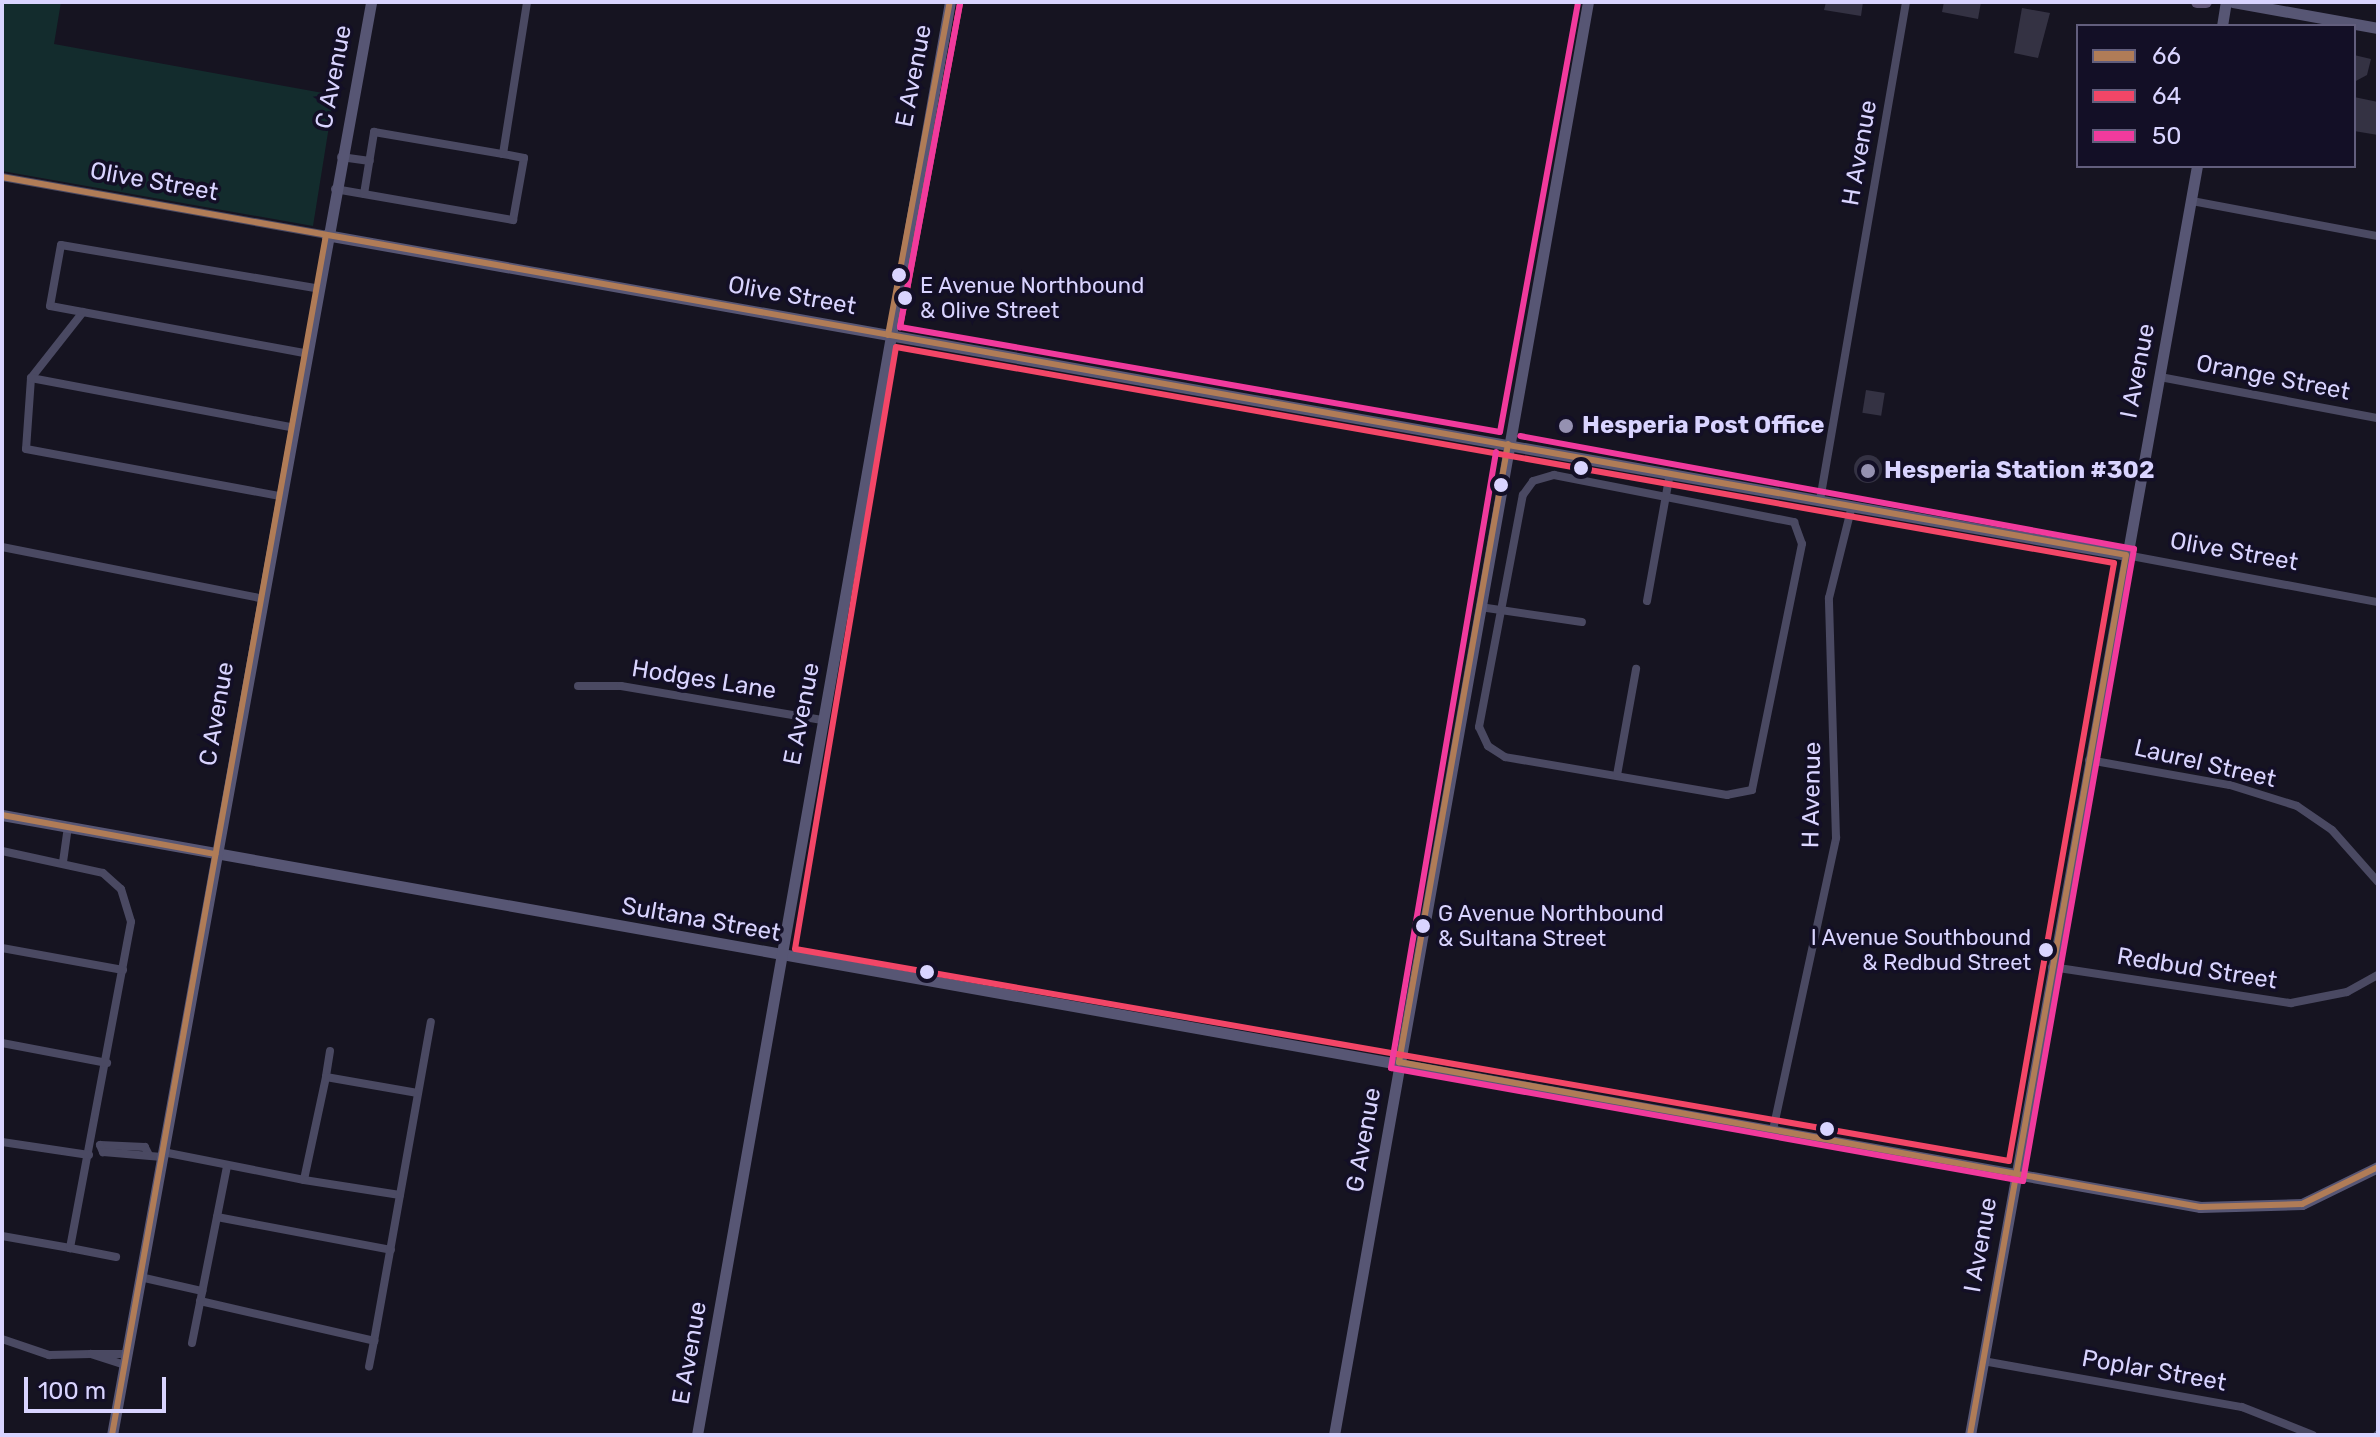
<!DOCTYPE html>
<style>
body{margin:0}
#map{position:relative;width:2380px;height:1437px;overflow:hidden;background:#161421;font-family:Rubik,sans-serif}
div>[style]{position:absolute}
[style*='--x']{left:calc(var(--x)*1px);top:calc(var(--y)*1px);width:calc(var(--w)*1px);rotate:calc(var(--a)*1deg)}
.green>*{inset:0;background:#132c2d}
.building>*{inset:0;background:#343243;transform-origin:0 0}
.round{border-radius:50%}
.street>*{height:8px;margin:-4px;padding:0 4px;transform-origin:4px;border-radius:4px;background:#4a4962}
.secondary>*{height:11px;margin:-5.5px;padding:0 5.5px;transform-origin:5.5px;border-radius:5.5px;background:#575674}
.primary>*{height:12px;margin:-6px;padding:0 6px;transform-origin:6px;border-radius:6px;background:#5e5373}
.bus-1>*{height:6px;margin:-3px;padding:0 3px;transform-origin:3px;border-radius:3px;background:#b07c57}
.bus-2>*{height:6px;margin:-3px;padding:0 3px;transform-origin:3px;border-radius:3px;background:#f34667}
.bus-3>*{height:6px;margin:-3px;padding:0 3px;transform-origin:3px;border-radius:3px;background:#f13a9d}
.dots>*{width:22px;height:22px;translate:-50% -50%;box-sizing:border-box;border:4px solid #130f26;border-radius:50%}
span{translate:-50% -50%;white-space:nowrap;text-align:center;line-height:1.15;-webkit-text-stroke:7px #130f26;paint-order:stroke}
.bus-label{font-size:22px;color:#d9d4ff}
.left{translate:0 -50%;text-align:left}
.right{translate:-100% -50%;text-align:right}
.street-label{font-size:24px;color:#d9d4ff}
.poi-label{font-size:24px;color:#d9d4ff;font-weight:700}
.frame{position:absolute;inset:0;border:4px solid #d9d4ff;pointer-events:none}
.legend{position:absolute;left:2076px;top:24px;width:280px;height:144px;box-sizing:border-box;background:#130f26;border:2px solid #625e7d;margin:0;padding:10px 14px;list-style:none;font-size:24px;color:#d9d4ff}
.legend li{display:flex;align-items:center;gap:16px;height:40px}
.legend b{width:40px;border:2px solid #625e7d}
.scale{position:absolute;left:24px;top:1377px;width:142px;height:36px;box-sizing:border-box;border:4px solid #d9d4ff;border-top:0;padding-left:10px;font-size:24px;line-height:28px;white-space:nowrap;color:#d9d4ff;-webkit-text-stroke:6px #130f26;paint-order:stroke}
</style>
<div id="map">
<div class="green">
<div style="clip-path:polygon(2px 2px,61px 2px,54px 44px,334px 95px,313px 226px,2px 171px)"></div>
</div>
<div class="building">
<div style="clip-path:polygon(1826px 2px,1863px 2px,1861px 16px,1824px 10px)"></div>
<div style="clip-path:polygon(1944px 2px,1981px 2px,1978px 19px,1942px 12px)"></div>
<div style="clip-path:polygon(2022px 8px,2050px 13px,2038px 58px,2014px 53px)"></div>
<div style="clip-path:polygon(2354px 55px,2371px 59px,2367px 75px,2354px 82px)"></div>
<div style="clip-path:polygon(2354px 97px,2378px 102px,2378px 135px,2354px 131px)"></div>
<div style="left:1866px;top:390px;width:19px;height:23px;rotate:9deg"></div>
<div class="round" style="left:1854px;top:455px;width:28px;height:28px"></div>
</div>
<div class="street">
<div style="--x:341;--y:157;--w:29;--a:8"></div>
<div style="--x:2;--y:177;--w:329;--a:10.1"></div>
<div style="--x:335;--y:189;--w:181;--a:9.9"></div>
<div style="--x:513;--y:220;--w:63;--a:-79.9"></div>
<div style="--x:524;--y:158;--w:21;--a:-169"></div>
<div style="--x:503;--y:154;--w:154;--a:-81"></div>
<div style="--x:364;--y:194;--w:63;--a:-80.8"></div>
<div style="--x:374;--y:132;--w:131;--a:9.7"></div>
<div style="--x:2192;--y:201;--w:189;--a:10.7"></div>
<div style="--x:83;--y:312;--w:84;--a:128.2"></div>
<div style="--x:31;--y:378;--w:71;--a:94"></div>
<div style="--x:26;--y:449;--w:257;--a:10.5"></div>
<div style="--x:304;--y:353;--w:258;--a:-169.5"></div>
<div style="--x:50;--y:306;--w:62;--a:-79.8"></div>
<div style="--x:61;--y:245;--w:259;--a:9.6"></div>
<div style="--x:2160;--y:377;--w:222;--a:10.7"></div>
<div style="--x:31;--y:378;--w:265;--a:10.7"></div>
<div style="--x:1554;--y:475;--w:245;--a:11.1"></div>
<div style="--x:1794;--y:522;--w:23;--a:70"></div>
<div style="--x:1802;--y:544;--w:251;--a:101.5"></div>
<div style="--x:1752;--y:790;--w:25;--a:169"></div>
<div style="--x:1727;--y:795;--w:225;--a:-170.3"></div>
<div style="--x:1505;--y:757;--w:20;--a:-147"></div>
<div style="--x:1488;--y:746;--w:21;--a:-115"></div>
<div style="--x:1479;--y:727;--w:236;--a:-79.3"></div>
<div style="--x:1523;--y:495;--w:17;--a:-54"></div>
<div style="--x:1533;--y:481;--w:22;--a:-16"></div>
<div style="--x:1820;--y:500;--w:505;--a:-80.2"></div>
<div style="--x:2;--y:547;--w:263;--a:11.2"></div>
<div style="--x:2126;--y:555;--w:256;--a:10.6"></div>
<div style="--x:1647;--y:601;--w:130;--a:-79.8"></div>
<div style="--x:1480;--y:607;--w:103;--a:8.4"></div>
<div style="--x:578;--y:686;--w:43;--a:0"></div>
<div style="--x:621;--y:686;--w:204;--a:9.6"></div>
<div style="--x:2089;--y:760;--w:143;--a:10.1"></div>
<div style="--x:2230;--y:785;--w:70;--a:17.4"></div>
<div style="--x:2297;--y:806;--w:42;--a:34.4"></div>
<div style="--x:2332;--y:830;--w:69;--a:48.5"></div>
<div style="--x:1617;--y:775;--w:108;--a:-79.8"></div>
<div style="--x:2;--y:851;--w:103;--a:12.3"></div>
<div style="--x:103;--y:873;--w:24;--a:42"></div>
<div style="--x:121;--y:889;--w:34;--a:73"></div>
<div style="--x:131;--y:922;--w:332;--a:100.6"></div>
<div style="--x:70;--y:1248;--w:69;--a:-170"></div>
<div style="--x:63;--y:862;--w:35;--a:-82"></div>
<div style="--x:2;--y:948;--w:123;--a:10.3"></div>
<div style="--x:2052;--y:967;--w:242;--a:8.6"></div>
<div style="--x:2291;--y:1003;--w:57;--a:-11.1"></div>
<div style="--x:2347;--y:992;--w:35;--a:-29"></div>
<div style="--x:2;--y:1043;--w:107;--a:10.8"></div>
<div style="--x:330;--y:1051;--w:26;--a:99"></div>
<div style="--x:326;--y:1077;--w:93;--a:9.9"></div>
<div style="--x:326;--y:1077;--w:105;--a:102.1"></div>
<div style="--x:304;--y:1180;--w:97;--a:8.9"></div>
<div style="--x:1773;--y:1130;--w:299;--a:-77.8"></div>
<div style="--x:1836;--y:838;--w:240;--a:-91.7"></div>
<div style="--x:1829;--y:598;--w:95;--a:-76"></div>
<div style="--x:2;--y:1142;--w:88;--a:8.5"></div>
<div style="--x:163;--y:1152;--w:144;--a:11.2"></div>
<div style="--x:149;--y:1155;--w:9;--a:-117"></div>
<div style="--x:145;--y:1147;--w:45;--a:-177.5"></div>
<div style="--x:100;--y:1145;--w:8;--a:67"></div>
<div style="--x:103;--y:1152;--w:59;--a:4.8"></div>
<div style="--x:217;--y:1217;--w:177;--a:10.7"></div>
<div style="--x:70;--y:1248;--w:47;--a:11.1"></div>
<div style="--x:140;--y:1277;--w:64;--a:12.7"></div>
<div style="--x:200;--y:1301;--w:179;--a:12.9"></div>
<div style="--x:374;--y:1341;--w:26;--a:101"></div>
<div style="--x:2;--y:1339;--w:50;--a:18.8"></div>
<div style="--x:49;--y:1355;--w:42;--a:-1.4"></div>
<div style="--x:374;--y:1341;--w:324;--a:-79.9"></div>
<div style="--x:192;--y:1343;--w:179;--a:-78.8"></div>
<div style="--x:1983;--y:1361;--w:263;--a:10.1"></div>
<div style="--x:2242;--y:1407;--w:76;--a:21.5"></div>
<div style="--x:125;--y:1365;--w:36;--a:-162"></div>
<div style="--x:91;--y:1354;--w:35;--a:0"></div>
<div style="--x:2377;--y:1435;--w:1;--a:-45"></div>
</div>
<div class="secondary">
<div style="--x:2233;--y:2;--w:147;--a:10.2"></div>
<div style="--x:2222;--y:26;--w:24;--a:-81"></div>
<div style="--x:326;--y:235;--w:1828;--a:10.08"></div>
<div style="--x:2;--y:815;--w:2233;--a:10.11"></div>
<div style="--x:2200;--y:1207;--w:102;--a:-1.7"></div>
<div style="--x:2302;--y:1204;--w:85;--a:-26"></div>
<div style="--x:112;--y:1435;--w:1456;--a:-79.75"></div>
<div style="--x:697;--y:1435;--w:1455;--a:-79.99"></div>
<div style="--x:1334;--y:1435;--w:1455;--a:-79.95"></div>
<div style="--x:1970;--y:1435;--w:1289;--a:-79.86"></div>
</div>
<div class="primary">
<div style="--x:2197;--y:2;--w:9;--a:0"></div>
</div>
<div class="bus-1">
<div style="--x:2;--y:177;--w:2157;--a:10.09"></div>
<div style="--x:2126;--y:555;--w:894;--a:100.05"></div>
<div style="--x:888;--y:335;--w:339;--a:-79.5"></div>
<div style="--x:1508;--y:444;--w:628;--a:100"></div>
<div style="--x:1399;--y:1062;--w:814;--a:10.26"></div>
<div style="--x:2200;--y:1207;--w:102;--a:-1.7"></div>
<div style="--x:2302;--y:1204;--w:85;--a:-26"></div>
<div style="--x:2;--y:815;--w:217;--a:10.4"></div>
<div style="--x:112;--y:1435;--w:1219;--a:-79.89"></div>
</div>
<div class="bus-2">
<div style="--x:900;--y:327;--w:329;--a:-79.5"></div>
<div style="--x:896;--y:347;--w:1237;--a:10.06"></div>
<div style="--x:2114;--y:563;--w:607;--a:99.96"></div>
<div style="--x:2009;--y:1161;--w:1232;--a:-170.09"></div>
<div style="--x:795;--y:949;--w:610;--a:-80.48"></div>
</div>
<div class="bus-3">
<div style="--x:960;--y:4;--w:329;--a:100.5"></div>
<div style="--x:900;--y:327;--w:609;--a:9.93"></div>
<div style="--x:1500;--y:432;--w:437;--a:-79.7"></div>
<div style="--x:1496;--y:452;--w:625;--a:99.67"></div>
<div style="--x:1391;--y:1068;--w:642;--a:10.14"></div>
<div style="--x:2023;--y:1181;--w:642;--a:-80.04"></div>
<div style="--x:2134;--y:549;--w:624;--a:-169.57"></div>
</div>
<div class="dots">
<div style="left:899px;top:275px;background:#d9d4ff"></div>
<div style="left:905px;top:298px;background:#d9d4ff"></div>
<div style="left:1566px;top:426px;background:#9591b1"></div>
<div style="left:1581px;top:468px;background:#d9d4ff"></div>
<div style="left:1868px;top:471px;background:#9591b1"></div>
<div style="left:1501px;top:485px;background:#d9d4ff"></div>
<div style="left:1423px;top:926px;background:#d9d4ff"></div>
<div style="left:2046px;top:950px;background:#d9d4ff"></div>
<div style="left:927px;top:972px;background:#d9d4ff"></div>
<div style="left:1827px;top:1129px;background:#d9d4ff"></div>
</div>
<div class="bus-label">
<span class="left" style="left:920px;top:298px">E Avenue Northbound<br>&amp; Olive Street</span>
<span class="left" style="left:1438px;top:926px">G Avenue Northbound<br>&amp; Sultana Street</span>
<span class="right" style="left:2031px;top:950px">I Avenue Southbound<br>&amp; Redbud Street</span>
</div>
<div class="street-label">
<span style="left:914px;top:76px;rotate:-79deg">E Avenue</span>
<span style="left:334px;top:77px;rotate:-79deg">C Avenue</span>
<span style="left:1860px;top:153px;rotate:-80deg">H Avenue</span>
<span style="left:154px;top:182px;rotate:10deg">Olive Street</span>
<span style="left:792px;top:296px;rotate:10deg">Olive Street</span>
<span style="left:2138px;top:371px;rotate:-79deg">I Avenue</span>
<span style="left:2273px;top:378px;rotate:11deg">Orange Street</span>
<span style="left:2234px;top:552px;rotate:10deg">Olive Street</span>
<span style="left:704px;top:680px;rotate:9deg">Hodges Lane</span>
<span style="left:217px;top:714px;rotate:-80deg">C Avenue</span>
<span style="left:802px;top:714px;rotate:-79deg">E Avenue</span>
<span style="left:2205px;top:764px;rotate:13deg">Laurel Street</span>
<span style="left:1812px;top:795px;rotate:-89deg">H Avenue</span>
<span style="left:701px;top:920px;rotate:10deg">Sultana Street</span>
<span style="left:2197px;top:969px;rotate:9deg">Redbud Street</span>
<span style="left:1364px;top:1140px;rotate:-80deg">G Avenue</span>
<span style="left:1981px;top:1245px;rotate:-80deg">I Avenue</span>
<span style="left:690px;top:1353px;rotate:-80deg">E Avenue</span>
<span style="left:2154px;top:1371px;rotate:10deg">Poplar Street</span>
</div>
<div class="poi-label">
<span class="left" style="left:1582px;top:426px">Hesperia Post Office</span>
<span class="left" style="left:1884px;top:471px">Hesperia Station #302</span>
</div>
<div class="frame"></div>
<ul class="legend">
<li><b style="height:10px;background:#b07c57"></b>66</li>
<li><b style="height:10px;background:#f34667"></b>64</li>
<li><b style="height:10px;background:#f13a9d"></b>50</li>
</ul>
<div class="scale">100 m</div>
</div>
